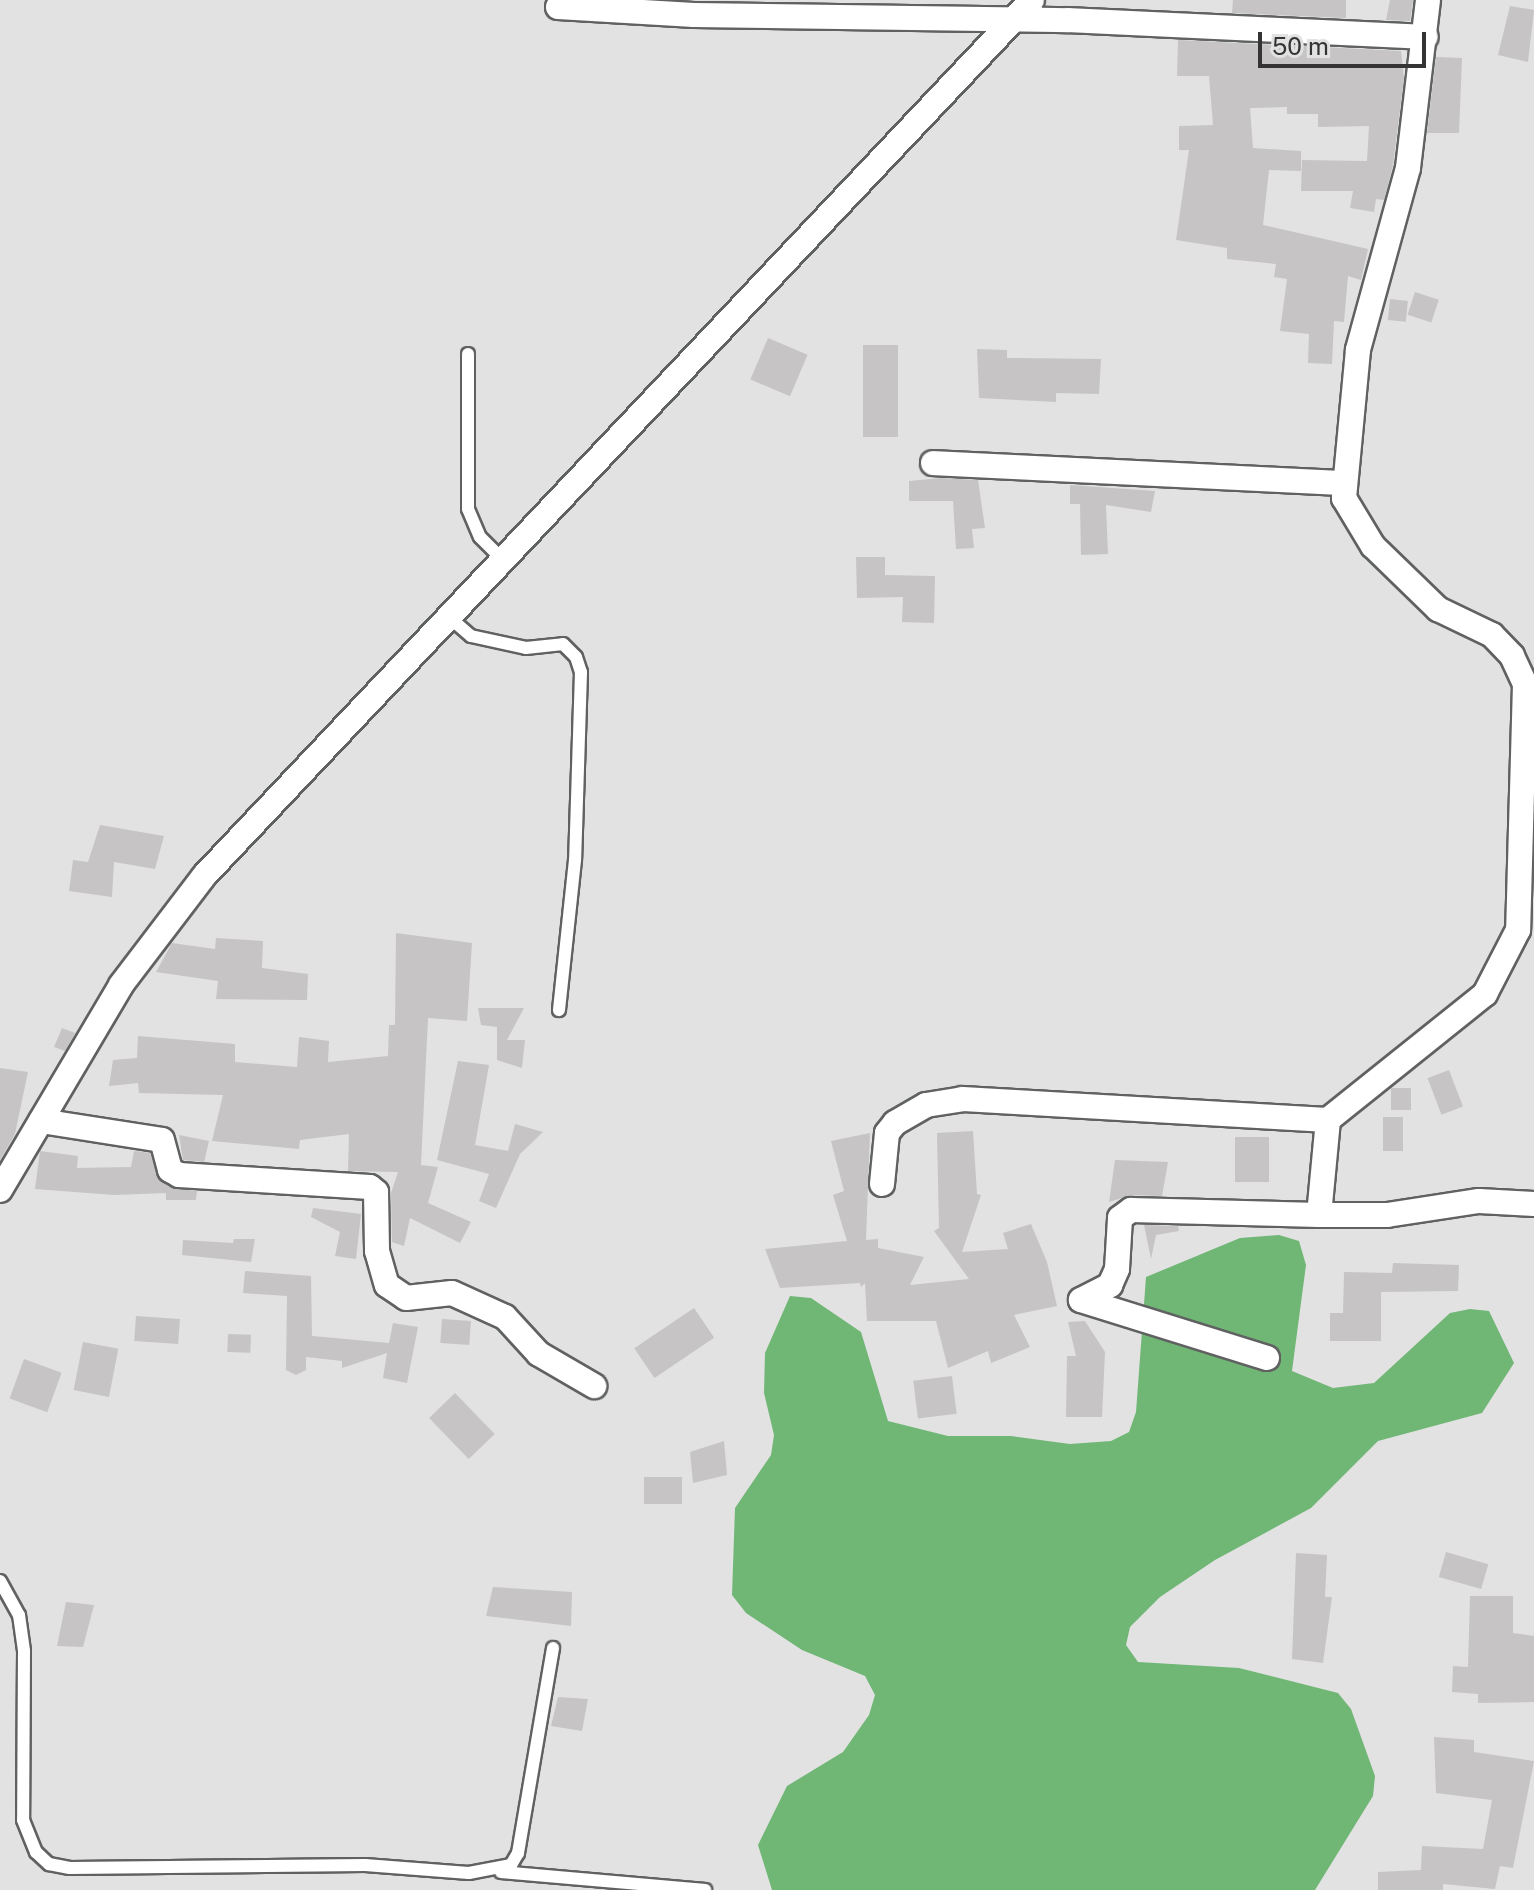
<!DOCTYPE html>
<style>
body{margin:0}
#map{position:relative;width:1534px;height:1890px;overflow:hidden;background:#e2e2e3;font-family:"Public Sans",sans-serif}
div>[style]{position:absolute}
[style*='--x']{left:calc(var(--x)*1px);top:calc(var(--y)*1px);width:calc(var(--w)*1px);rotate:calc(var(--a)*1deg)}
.forest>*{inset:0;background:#70b675}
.building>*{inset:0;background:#c6c4c5;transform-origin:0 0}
.roads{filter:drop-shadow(2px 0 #606161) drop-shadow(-2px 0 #606161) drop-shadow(0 2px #606161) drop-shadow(0 -2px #606161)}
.lane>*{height:12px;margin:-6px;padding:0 6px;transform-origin:6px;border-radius:6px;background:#fff}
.street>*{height:24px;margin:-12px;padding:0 12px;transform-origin:12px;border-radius:12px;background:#fff}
span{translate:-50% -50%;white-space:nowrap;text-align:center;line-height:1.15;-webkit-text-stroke:7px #e2e2e3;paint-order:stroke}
.scale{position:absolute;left:1258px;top:32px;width:168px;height:36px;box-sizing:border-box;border:4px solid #343435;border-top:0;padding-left:10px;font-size:24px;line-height:28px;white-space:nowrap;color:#343435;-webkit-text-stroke:6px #e2e2e3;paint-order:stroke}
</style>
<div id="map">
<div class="forest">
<div style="clip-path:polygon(1279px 1235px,1299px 1241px,1306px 1265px,1292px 1371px,1333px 1388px,1374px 1383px,1450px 1313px,1470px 1309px,1489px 1311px,1514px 1363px,1482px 1413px,1378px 1441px,1311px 1508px,1215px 1560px,1160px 1597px,1130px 1627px,1126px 1645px,1138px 1662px,1239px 1668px,1338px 1693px,1351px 1709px,1375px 1776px,1373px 1796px,1315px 1890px,772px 1890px,758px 1845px,787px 1786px,843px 1752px,869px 1715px,875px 1695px,865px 1676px,802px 1650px,746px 1613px,732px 1595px,735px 1508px,771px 1455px,774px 1435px,764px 1393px,765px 1353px,790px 1296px,811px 1298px,861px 1332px,888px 1421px,948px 1436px,1011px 1436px,1070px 1444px,1111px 1441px,1129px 1432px,1136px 1412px,1146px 1277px,1240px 1238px)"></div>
</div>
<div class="building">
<div style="clip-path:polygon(1233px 0,1346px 0,1346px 18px,1232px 13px)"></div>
<div style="clip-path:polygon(1390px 0,1413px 0,1410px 21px,1386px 20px)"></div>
<div style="clip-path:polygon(1510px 6px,1534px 10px,1528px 62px,1498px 55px)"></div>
<div style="clip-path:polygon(1178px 40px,1401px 51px,1404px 78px,1393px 165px,1384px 200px,1376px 199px,1374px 212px,1350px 208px,1353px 191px,1301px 191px,1302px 160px,1367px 161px,1369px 126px,1318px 127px,1318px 114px,1287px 114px,1287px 107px,1250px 108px,1253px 148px,1301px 151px,1301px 171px,1269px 170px,1263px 225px,1368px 249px,1361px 280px,1348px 276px,1344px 322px,1334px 321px,1332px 364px,1308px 363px,1309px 334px,1280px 331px,1287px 279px,1274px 277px,1276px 264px,1227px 259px,1227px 248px,1176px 240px,1189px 150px,1179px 150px,1179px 126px,1213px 125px,1209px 76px,1177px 76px)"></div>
<div style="clip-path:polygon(1436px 57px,1462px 58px,1459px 133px,1427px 133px)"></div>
<div style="left:1415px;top:292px;width:25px;height:24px;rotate:18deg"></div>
<div style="left:1390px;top:299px;width:18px;height:21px;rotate:6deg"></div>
<div style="left:768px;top:338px;width:43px;height:45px;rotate:23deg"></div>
<div style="left:863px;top:345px;width:35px;height:92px"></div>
<div style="clip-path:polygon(977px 349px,1007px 350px,1007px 358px,1101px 359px,1099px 394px,1056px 393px,1056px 402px,979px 398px)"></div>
<div style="clip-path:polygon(942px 478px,978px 480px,985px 528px,972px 529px,974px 548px,956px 549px,953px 501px,909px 501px,909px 481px)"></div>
<div style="clip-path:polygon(1070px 485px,1155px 491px,1151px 512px,1106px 505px,1108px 554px,1081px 555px,1080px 504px,1070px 504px)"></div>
<div style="clip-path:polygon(856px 557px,885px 557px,885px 575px,935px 576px,934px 623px,902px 622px,903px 597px,857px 598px)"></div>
<div style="clip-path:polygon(100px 825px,164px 836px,155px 869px,114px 862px,112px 897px,69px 891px,73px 860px,88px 862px)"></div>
<div style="clip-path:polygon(396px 933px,472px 943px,467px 1021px,428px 1018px,421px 1165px,438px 1167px,428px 1203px,471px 1222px,460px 1243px,410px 1218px,404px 1246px,392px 1242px,391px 1193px,398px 1172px,348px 1171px,349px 1134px,300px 1140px,299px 1149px,212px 1141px,223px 1095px,139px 1093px,138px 1083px,109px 1086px,113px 1060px,137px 1058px,138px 1036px,235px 1044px,235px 1062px,297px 1067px,299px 1037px,329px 1041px,328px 1062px,388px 1056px,389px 1025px,395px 1025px)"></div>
<div style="clip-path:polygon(216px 938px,263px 941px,262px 968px,308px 974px,307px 1000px,216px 999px,218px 981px,156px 972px,172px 943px,215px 949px)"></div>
<div style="clip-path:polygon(478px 1008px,524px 1008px,507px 1040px,525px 1040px,522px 1068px,497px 1060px,497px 1027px,481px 1025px)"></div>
<div style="clip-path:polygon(62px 1028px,75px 1033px,65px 1051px,54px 1047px)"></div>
<div style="clip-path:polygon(458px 1061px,489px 1065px,475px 1145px,508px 1151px,515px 1124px,543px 1132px,520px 1154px,496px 1208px,479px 1201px,489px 1174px,437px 1160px)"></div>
<div style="clip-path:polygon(0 1068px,28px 1072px,15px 1134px,0 1160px)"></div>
<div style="left:1449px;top:1070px;width:39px;height:23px;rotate:69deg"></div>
<div style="left:1411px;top:1088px;width:22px;height:20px;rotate:90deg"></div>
<div style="left:1383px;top:1117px;width:20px;height:34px"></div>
<div style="clip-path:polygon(973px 1131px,977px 1194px,981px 1195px,962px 1252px,1008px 1249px,1003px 1233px,1031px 1224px,1047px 1262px,1057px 1306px,1014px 1315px,1030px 1347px,991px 1363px,988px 1351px,948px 1368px,936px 1321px,867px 1321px,865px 1283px,861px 1287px,860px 1283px,780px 1288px,765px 1249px,847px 1241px,833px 1195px,844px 1191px,831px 1141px,870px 1133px,866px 1240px,878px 1239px,878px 1248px,924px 1257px,910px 1285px,969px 1279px,934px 1231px,939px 1228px,937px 1133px)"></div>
<div style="clip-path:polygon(179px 1135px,209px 1141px,204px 1162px,183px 1160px)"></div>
<div style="left:1269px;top:1137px;width:45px;height:34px;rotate:90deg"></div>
<div style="clip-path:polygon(40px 1151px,78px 1156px,77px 1168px,131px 1167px,134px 1151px,150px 1153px,159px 1180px,172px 1188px,197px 1191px,196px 1200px,166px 1200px,166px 1193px,114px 1195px,35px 1189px)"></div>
<div style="clip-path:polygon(1115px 1160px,1168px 1162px,1162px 1196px,1131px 1195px,1109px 1202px)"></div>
<div style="clip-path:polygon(313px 1208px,361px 1214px,356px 1259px,335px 1256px,340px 1232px,311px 1217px)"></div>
<div style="clip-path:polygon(1144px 1225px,1178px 1226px,1179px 1231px,1156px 1235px,1151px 1259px)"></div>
<div style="clip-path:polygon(234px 1239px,255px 1239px,251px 1262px,182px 1255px,183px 1240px,233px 1243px)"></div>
<div style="clip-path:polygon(1393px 1263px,1459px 1265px,1458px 1291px,1381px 1292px,1381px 1341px,1330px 1341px,1330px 1313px,1343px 1313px,1344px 1272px,1392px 1273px)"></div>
<div style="clip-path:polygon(245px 1271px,311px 1276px,312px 1336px,389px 1343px,393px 1323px,418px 1327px,407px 1383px,383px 1378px,387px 1353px,342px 1368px,342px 1361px,306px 1357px,306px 1370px,296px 1375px,286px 1370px,287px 1296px,243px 1293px)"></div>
<div style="left:694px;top:1308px;width:36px;height:72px;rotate:56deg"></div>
<div style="left:136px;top:1316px;width:44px;height:25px;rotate:4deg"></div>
<div style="left:442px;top:1319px;width:29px;height:24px;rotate:4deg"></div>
<div style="clip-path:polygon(1085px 1321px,1105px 1352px,1102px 1417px,1066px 1417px,1067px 1356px,1076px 1356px,1068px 1322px)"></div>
<div style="left:228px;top:1334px;width:23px;height:18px;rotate:2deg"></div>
<div style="left:83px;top:1342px;width:36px;height:49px;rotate:11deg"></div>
<div style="left:24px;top:1359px;width:40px;height:42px;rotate:20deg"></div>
<div style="left:952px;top:1376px;width:38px;height:39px;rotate:83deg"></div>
<div style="left:455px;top:1393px;width:57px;height:36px;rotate:46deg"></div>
<div style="clip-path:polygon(724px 1441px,727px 1475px,693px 1483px,690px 1452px)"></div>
<div style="left:682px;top:1477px;width:27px;height:38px;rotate:90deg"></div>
<div style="left:1446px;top:1552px;width:44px;height:26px;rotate:16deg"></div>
<div style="clip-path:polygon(1296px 1553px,1327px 1555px,1325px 1597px,1332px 1597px,1323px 1663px,1292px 1659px)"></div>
<div style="clip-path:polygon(493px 1587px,572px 1592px,571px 1626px,486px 1616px)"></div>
<div style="clip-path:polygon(1470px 1596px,1513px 1596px,1513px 1633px,1534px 1636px,1534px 1702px,1478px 1703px,1478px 1694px,1452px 1692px,1453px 1666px,1468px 1667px)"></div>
<div style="clip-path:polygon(66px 1602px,94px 1605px,83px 1647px,57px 1646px)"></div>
<div style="clip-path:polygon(558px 1697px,588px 1699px,582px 1731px,551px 1726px)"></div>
<div style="clip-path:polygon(1434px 1737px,1474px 1740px,1474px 1752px,1534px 1761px,1513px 1868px,1500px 1866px,1495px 1889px,1443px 1884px,1443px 1890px,1378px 1890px,1378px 1872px,1421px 1870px,1422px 1846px,1483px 1849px,1492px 1800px,1436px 1793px)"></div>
</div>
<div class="roads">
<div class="lane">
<div style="--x:468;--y:354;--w:155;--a:90"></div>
<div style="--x:468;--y:509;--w:30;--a:67"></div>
<div style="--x:480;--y:537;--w:33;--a:45"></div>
<div style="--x:449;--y:617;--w:29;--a:41"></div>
<div style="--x:471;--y:636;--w:56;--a:12.3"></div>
<div style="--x:526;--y:648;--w:37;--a:-6"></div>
<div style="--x:563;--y:644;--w:18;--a:45"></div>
<div style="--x:576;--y:657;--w:16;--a:72"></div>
<div style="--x:581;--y:672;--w:188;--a:91.8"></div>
<div style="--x:575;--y:860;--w:151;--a:96.1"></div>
<div style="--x:0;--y:1581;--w:39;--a:61"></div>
<div style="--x:19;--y:1615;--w:36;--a:82"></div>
<div style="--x:24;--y:1651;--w:169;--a:90.3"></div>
<div style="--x:23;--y:1820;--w:35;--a:68"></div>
<div style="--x:36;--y:1852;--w:18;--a:43"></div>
<div style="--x:49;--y:1864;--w:21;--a:11"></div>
<div style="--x:70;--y:1868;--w:295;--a:-0.6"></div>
<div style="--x:365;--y:1865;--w:104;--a:4.4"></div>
<div style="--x:469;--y:1873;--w:43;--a:-10.8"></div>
<div style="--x:511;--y:1865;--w:14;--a:-60"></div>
<div style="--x:518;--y:1853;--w:208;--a:-80.3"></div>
<div style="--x:501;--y:1872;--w:205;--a:5"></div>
</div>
<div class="street">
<div style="--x:1428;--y:0;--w:169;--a:96.8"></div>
<div style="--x:1408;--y:168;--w:189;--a:105.4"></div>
<div style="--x:1358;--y:350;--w:149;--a:95.4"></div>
<div style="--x:1344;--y:498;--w:56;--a:58.9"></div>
<div style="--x:1373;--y:546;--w:91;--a:44.1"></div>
<div style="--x:1438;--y:609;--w:60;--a:25.7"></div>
<div style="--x:1492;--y:635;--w:29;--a:46"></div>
<div style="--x:1512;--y:656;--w:31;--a:65"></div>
<div style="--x:1525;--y:684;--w:246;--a:91.6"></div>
<div style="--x:1518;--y:930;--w:72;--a:117.3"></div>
<div style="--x:1485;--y:994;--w:201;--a:141.3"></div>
<div style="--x:1328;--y:1120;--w:95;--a:95.4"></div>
<div style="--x:1319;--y:1215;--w:68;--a:0"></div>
<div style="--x:1387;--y:1215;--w:93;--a:-8.7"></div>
<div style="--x:1479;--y:1201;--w:55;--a:3.1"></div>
<div style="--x:558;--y:7;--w:136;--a:3.4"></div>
<div style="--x:694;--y:15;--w:374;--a:0.8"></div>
<div style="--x:1068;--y:20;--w:358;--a:2.7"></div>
<div style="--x:933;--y:463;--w:412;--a:2.8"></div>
<div style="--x:41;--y:1121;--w:122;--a:8.9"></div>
<div style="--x:162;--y:1140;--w:31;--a:75"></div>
<div style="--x:170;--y:1170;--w:10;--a:29"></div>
<div style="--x:179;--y:1175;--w:191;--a:3.6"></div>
<div style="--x:370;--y:1187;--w:8;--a:40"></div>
<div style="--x:376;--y:1192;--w:59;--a:89"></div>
<div style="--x:377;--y:1251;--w:35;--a:74"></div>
<div style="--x:387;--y:1285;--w:23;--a:34"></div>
<div style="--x:406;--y:1298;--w:46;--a:-6.2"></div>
<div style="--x:452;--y:1293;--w:58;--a:24.4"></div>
<div style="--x:505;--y:1317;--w:50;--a:47.4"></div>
<div style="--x:539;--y:1354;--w:64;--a:30.2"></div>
<div style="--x:882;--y:1184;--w:51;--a:-84.4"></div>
<div style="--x:887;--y:1133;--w:13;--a:-51"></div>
<div style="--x:895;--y:1123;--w:36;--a:-30"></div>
<div style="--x:926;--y:1105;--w:36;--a:-9"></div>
<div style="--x:962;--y:1099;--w:367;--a:3.3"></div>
<div style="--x:0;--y:1190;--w:238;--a:-59.4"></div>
<div style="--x:121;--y:985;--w:137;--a:-52.7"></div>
<div style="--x:204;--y:876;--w:1205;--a:-46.61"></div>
<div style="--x:1267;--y:1358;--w:195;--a:-162.7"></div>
<div style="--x:1081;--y:1300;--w:33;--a:-27"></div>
<div style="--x:1110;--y:1285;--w:17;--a:-66"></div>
<div style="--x:1117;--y:1269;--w:51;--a:-86.6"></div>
<div style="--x:1120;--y:1218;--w:14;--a:-36"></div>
<div style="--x:1131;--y:1210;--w:188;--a:1.5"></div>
</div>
</div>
<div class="scale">50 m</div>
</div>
